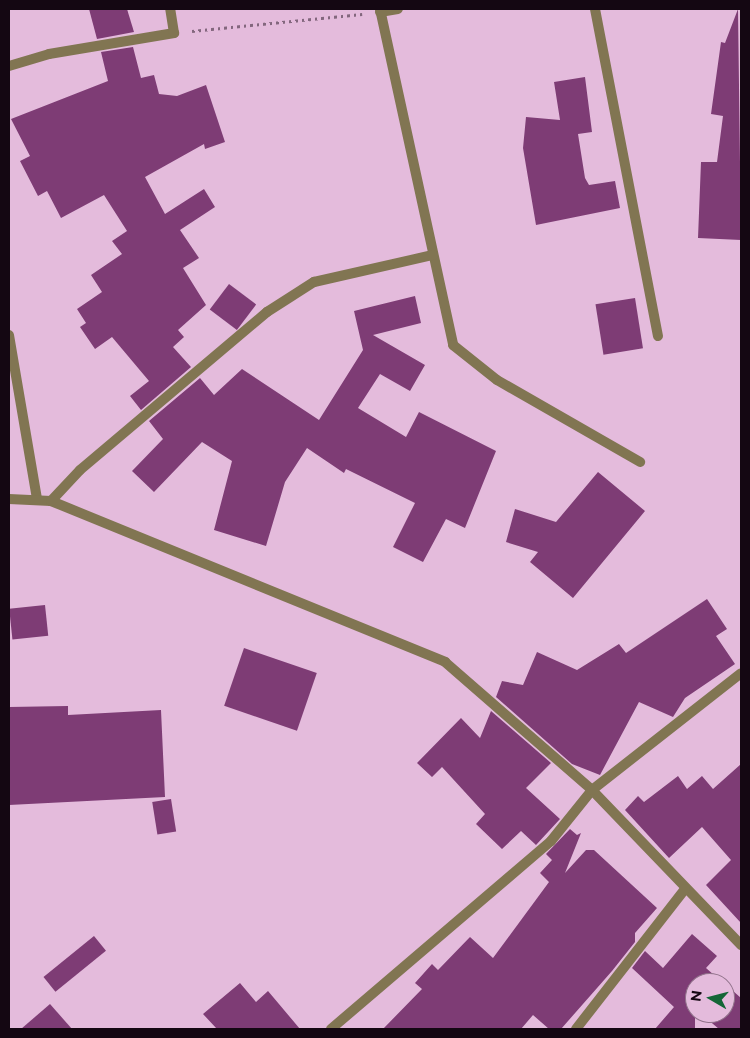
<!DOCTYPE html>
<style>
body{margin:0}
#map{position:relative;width:750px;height:1038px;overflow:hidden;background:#e4bbdc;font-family:Montserrat,sans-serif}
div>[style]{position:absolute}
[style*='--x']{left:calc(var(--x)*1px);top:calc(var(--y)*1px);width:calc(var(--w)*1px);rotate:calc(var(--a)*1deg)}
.building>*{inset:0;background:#7e3c75;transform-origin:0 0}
.path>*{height:3px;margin-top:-1.5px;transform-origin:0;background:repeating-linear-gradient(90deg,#83677e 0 2.5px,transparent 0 6.5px)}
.minor>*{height:10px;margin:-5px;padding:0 5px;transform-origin:5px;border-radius:5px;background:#817552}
span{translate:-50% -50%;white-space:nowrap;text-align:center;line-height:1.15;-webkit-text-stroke:5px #e4bbdc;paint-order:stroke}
.frame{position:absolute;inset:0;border:10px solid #140712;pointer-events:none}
.north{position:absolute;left:685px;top:973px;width:50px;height:50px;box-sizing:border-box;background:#e4bbdc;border:1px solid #91738b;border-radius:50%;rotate:278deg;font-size:14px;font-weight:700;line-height:20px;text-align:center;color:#140712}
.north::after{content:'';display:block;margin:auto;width:18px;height:22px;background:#146637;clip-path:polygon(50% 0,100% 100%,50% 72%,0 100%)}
</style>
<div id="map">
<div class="building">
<div style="clip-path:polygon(89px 9px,127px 9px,134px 32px,97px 39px)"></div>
<div style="clip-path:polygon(738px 9px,741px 240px,698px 238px,701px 162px,717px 162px,723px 116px,711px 114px,721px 42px,725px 43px)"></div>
<div style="clip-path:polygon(133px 47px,141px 78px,154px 75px,159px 94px,177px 96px,206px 85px,225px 142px,205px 149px,204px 144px,145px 177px,165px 214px,204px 189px,215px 207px,180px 230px,199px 258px,183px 268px,206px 305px,178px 330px,184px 337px,173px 347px,191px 367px,141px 410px,130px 396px,149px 381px,112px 337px,95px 349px,80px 327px,86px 323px,77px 309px,102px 292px,91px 275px,122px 254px,112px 241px,127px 231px,104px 195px,61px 218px,47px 191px,38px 196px,20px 161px,30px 156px,11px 119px,108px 81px,101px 52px)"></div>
<div style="clip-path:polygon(585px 77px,592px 132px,578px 134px,585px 178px,589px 185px,615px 181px,620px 208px,536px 225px,523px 148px,526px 117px,560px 120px,554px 82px)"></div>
<div style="left:229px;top:284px;width:34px;height:32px;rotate:37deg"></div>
<div style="clip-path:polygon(415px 296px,421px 323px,373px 335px,425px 365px,410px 391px,380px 374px,358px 408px,406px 437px,419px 412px,496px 451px,465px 528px,446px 519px,423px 562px,393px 547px,415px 503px,346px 469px,344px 473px,307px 448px,285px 482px,266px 546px,214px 530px,232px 461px,202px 442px,154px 492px,132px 471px,163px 439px,149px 421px,200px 378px,214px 395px,242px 369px,319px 420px,363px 350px,354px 311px)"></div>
<div style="left:635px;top:298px;width:51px;height:40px;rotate:81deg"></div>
<div style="clip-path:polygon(598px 472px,645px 511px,573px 598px,530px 562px,538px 552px,506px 542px,515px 509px,556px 522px)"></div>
<div style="clip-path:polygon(707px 599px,727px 629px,716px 636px,735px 664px,685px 698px,673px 717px,639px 702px,600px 775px,572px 764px,496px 697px,502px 681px,523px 685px,537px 652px,577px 670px,619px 644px,626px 653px)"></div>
<div style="left:45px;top:605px;width:31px;height:36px;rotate:84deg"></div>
<div style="left:244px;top:648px;width:77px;height:61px;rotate:19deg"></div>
<div style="clip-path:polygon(68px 706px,68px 715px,161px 710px,165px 797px,9px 805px,9px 707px)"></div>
<div style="clip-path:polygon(491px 711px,551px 763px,526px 788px,560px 819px,536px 845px,521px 831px,502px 849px,476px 824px,485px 814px,442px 767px,432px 777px,417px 763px,461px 718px,480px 738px)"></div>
<div style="clip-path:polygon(741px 764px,741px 923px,706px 885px,731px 860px,702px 827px,669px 858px,625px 810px,638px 796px,644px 802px,678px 776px,687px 789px,702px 776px,713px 789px)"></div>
<div style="left:171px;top:799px;width:33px;height:19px;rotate:81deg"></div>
<div style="clip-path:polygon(570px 829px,577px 835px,581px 833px,565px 873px,586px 850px,594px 850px,657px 908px,635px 933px,635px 942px,612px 971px,561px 1029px,549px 1029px,533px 1015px,521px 1029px,383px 1029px,422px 989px,415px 983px,432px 964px,438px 970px,470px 937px,493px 958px,549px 882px,540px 873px,552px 860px,546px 854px)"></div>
<div style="clip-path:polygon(692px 934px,717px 956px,706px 968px,723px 983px,695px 983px,695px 1029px,655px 1029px,674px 1007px,632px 968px,645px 951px,663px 968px)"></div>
<div style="left:94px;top:936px;width:19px;height:65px;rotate:51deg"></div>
<div style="clip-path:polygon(240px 983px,256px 1002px,268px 991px,300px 1029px,217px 1029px,203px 1014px)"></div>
<div style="clip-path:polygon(725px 984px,741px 998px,741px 1029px,719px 1029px,700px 1013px,725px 1013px)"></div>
<div style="clip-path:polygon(50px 1004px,72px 1029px,21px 1029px)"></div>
</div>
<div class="path">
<div style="--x:192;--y:31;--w:171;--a:-5.7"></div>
</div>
<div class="minor">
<div style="--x:380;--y:9;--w:344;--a:77.7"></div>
<div style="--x:453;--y:345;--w:56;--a:38.5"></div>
<div style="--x:497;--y:380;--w:165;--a:29.8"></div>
<div style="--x:595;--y:9;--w:333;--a:79.1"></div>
<div style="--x:380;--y:12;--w:18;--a:-9"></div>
<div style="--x:9;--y:66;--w:42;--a:-16.7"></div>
<div style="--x:49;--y:54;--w:127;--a:-9.5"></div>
<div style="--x:174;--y:33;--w:24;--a:-99"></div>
<div style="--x:9;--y:335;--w:165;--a:80.3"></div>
<div style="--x:9;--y:499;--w:42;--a:2.7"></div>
<div style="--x:51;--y:501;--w:426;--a:22.2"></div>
<div style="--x:445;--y:662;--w:195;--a:41"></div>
<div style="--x:592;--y:790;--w:215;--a:46.1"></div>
<div style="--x:51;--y:501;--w:42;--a:-46.9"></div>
<div style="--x:80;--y:470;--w:245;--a:-40.2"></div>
<div style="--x:267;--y:312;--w:56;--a:-32.6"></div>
<div style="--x:314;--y:282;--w:122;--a:-12.8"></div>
<div style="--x:331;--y:1029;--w:289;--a:-40.5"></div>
<div style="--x:551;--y:841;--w:65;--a:-51.2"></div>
<div style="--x:592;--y:790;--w:189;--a:-38.1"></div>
<div style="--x:576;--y:1029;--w:177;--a:-52.1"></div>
</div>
<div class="frame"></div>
<div class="north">N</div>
</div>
